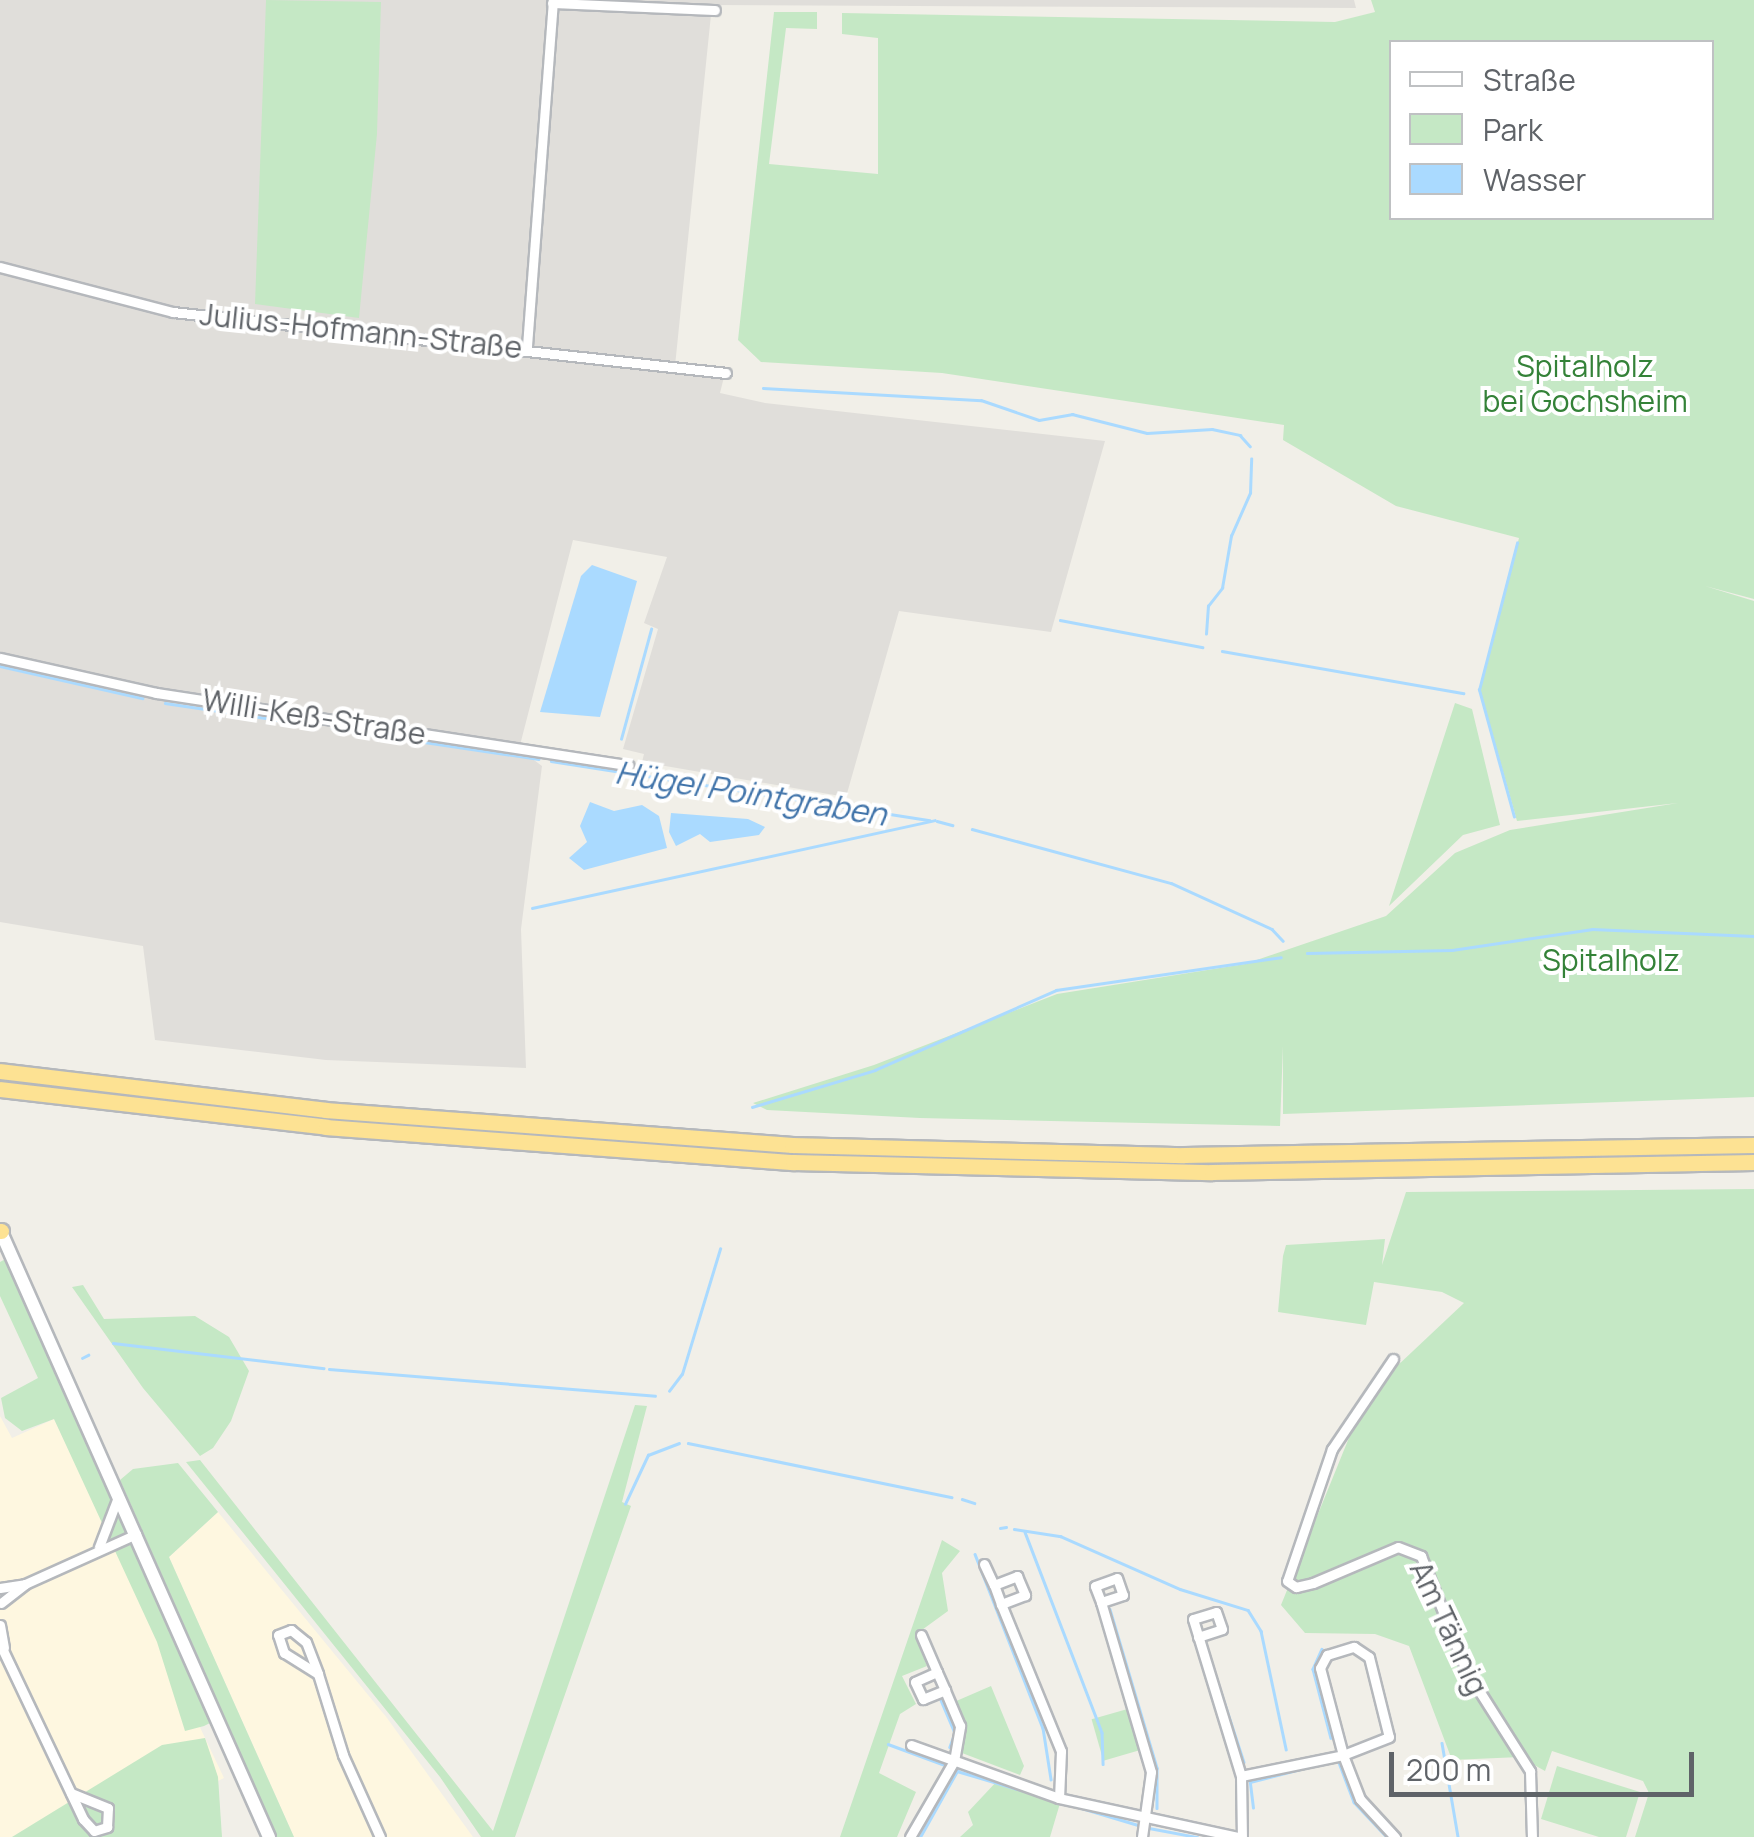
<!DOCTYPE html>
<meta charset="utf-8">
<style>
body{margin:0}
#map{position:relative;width:1754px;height:1837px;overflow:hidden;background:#f1efe8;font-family:Manrope,sans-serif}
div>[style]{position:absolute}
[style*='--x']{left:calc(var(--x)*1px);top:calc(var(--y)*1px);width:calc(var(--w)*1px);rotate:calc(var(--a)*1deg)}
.commercial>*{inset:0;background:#fef7e0}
.industrial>*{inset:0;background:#e0deda}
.green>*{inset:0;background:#c5e8c5;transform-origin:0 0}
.water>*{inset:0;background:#aadaff}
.stream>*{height:2.5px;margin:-1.25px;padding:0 1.25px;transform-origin:1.25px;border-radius:1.25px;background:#aadaff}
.roads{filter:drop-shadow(2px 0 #b5b8bc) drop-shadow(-2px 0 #b5b8bc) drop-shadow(0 2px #b5b8bc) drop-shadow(0 -2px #b5b8bc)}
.street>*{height:9px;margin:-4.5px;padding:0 4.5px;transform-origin:4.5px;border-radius:4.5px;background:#fff}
.secondary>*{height:12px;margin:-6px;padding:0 6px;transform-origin:6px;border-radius:6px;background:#fff}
.highway>*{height:15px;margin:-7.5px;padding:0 7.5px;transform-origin:7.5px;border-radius:7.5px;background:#fde293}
span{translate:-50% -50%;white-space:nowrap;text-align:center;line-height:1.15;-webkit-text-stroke:8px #fff;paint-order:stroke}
.street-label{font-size:30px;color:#5f6368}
.park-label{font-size:30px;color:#348238}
.water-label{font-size:32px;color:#4174aa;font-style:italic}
.legend{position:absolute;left:1389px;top:40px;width:325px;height:180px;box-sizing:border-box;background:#fff;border:2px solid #bfc1c3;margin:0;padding:12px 18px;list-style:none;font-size:30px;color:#5f6368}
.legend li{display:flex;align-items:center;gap:20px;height:50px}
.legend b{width:50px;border:2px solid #bfc1c3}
.scale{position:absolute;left:1389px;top:1752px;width:305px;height:45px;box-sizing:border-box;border:5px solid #5f6368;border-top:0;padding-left:12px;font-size:30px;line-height:35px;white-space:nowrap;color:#5f6368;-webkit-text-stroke:8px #fff;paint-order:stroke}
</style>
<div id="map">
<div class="commercial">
<div style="clip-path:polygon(0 1416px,12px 1438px,54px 1419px,224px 1778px,105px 1837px,0 1837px)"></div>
<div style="clip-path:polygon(218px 1512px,387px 1718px,473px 1837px,294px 1837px,169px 1557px)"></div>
</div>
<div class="industrial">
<div style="clip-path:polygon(0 0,1354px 0,1356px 8px,712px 5px,675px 366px,725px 373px,720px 393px,765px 403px,1105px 441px,1051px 632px,899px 611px,846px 797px,642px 762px,644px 754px,623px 749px,658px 629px,644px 623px,667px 557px,573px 540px,519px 749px,542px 766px,521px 929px,526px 1068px,326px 1060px,155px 1040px,143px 946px,0 922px)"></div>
</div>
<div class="green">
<div style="clip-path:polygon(266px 0,381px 2px,377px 134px,359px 318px,255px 304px)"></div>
<div style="clip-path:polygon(evenodd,1371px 0,1754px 0,1754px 599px,1705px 586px,1754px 601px,1754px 1097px,1283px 1114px,1283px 1046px,1280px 1126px,920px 1118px,767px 1110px,753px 1103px,874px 1065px,1057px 994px,1245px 964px,1386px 916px,1455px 853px,1510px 830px,1678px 803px,1517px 821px,1480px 690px,1519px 538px,1396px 506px,1283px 440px,1284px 425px,942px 373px,761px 362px,738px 340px,774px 12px,817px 12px,817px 29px,786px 28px,769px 164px,878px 174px,878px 38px,842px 34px,842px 13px,1335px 22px,1375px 12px,1371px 0,1392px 42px,1712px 42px,1712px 218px,1392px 218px,1392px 42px)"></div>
<div style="clip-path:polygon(1455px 703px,1472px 709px,1500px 825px,1463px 835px,1389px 906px)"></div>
<div style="clip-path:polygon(1754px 1189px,1754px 1837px,1635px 1837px,1649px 1793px,1643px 1781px,1552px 1751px,1545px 1771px,1520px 1757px,1452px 1760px,1409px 1646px,1375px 1634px,1305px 1633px,1281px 1605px,1355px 1423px,1396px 1367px,1464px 1303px,1442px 1292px,1374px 1282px,1366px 1325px,1278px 1312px,1283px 1256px,1286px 1245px,1385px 1239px,1382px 1265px,1406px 1192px)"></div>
<div style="clip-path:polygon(11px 1256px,216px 1720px,204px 1726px,185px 1731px,157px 1642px,54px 1419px,22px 1431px,5px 1418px,1px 1398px,38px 1378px,0 1296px,0 1262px)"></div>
<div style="clip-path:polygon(83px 1285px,104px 1319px,195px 1316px,229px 1337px,249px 1371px,231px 1421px,213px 1448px,200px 1456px,143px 1388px,72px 1287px)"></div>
<div style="clip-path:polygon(635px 1405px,647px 1406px,622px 1502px,631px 1506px,515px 1837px,481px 1837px,440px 1777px,186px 1462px,200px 1460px,493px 1831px)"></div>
<div style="clip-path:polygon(178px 1463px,218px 1512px,169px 1557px,294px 1837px,277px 1837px,120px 1480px,133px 1469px)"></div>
<div style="clip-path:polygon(942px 1540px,960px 1551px,942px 1573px,948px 1611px,915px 1635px,927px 1666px,902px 1676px,916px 1704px,900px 1714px,879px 1773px,916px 1792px,897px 1837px,840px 1837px)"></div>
<div style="clip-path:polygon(991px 1686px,1024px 1766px,1020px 1775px,962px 1753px,962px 1721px,954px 1702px)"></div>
<div style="left:1131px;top:1708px;width:43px;height:41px;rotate:74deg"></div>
<div style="clip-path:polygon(205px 1738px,218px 1777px,222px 1837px,12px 1837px,162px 1745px)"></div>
<div style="clip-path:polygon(1557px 1766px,1640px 1792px,1626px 1837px,1599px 1837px,1541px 1819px)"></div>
<div style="clip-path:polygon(998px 1780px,1061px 1800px,1050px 1837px,960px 1837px,973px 1825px,968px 1812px)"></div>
</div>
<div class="water">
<div style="clip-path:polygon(592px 565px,637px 581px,600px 717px,540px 712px,581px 576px)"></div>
<div style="clip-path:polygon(590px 802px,614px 811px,642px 805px,659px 816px,667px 848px,584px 870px,569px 858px,587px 842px,580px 826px)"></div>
<div style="clip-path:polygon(671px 813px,748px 819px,765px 827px,759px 835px,710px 842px,700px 834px,676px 846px,669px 832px)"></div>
</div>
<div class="stream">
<div style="--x:763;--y:388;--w:218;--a:3.2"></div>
<div style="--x:981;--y:400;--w:61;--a:19"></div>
<div style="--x:1039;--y:420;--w:34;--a:-10"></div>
<div style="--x:1072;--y:414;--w:77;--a:14.2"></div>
<div style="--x:1147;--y:433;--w:65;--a:-3.5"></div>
<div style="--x:1212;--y:429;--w:29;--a:12"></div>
<div style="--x:1240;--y:435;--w:15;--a:48"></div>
<div style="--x:1060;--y:620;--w:145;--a:10.8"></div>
<div style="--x:1206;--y:634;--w:28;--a:-86"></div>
<div style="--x:1208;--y:606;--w:23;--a:-52"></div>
<div style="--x:1222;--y:588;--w:53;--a:-80.2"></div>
<div style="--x:1231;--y:536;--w:47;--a:-66.2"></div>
<div style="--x:1250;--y:493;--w:34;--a:-88"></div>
<div style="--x:1222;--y:651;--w:245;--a:9.9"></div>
<div style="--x:0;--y:666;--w:146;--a:12.7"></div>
<div style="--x:165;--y:703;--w:142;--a:8.5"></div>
<div style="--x:332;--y:728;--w:50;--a:8"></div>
<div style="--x:404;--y:739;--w:136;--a:8.4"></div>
<div style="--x:621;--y:739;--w:114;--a:-74.7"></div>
<div style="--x:551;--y:761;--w:383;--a:8.9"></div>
<div style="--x:1514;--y:817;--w:132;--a:-105.4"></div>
<div style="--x:1479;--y:690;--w:152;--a:-75.5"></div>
<div style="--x:937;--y:821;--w:16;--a:15"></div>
<div style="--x:972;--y:829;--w:206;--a:15.2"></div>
<div style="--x:1171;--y:883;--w:111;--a:24.5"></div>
<div style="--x:1272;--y:929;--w:16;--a:47"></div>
<div style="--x:532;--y:908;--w:412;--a:-12.3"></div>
<div style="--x:1307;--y:953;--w:145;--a:-1.2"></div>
<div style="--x:1452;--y:950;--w:142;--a:-8.5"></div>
<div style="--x:1592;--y:929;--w:162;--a:2.5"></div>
<div style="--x:752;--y:1107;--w:128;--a:-16.7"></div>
<div style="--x:875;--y:1070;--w:198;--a:-23.8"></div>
<div style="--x:1056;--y:990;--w:227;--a:-8.3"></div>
<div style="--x:113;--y:1343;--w:212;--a:6.8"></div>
<div style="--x:82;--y:1358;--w:7;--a:-27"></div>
<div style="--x:329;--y:1369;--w:327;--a:4.7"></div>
<div style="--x:669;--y:1391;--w:21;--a:-53"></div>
<div style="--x:682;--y:1374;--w:131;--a:-73.1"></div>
<div style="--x:688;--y:1443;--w:269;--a:11.6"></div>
<div style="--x:962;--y:1499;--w:13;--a:18"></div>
<div style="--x:625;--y:1504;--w:54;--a:-64.9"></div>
<div style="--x:648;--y:1455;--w:33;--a:-21"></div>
<div style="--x:1000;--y:1528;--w:6;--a:-9"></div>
<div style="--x:1014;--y:1529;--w:47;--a:8.7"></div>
<div style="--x:1060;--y:1536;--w:131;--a:23.8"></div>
<div style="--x:1180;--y:1589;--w:71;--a:17.2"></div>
<div style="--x:1248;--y:1610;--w:25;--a:58"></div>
<div style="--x:1261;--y:1631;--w:121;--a:78"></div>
<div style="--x:1025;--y:1532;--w:215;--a:69"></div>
<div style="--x:1102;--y:1733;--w:31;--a:88"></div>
<div style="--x:975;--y:1554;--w:187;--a:68.7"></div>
<div style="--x:1043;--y:1728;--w:52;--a:81.1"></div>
<div style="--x:1110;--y:1609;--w:166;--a:73.5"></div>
<div style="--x:1157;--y:1768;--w:40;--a:90"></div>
<div style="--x:1206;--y:1646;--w:122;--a:71.9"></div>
<div style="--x:1322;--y:1649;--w:22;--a:114"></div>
<div style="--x:1313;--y:1669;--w:71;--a:75.4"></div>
<div style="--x:941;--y:1700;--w:36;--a:67"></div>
<div style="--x:955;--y:1733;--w:15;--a:110"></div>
<div style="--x:1442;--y:1743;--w:95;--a:80.3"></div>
<div style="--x:888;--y:1744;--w:58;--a:20.3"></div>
<div style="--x:1338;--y:1760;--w:45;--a:69.1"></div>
<div style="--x:1354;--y:1802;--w:48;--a:46.7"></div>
<div style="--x:1253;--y:1808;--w:26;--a:-97"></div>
<div style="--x:1250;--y:1782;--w:72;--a:-14.4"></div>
<div style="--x:1149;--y:1828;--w:49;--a:10.6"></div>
<div style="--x:920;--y:1837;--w:76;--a:-60.7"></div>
<div style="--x:957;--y:1771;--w:192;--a:16.6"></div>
</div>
<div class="roads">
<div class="street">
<div style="--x:552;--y:3;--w:163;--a:2.5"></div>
<div style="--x:0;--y:267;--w:179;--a:14.6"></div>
<div style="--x:173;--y:312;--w:556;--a:6.29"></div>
<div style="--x:527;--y:346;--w:347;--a:-85.7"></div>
<div style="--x:0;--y:658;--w:160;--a:12.6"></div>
<div style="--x:156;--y:693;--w:478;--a:8.7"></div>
<div style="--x:1393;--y:1359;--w:109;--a:124.1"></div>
<div style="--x:1332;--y:1449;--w:139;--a:108.8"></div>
<div style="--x:1287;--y:1581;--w:11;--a:34"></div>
<div style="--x:1296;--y:1587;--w:17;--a:-13"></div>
<div style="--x:1313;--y:1583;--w:92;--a:-23"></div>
<div style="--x:1398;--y:1547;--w:25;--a:21"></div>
<div style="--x:1421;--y:1556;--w:123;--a:68.5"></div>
<div style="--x:1466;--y:1670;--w:120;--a:57.6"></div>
<div style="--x:1530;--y:1771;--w:66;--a:88.3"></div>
<div style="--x:99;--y:1547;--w:53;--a:-69.2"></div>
<div style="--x:984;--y:1564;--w:23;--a:65"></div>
<div style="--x:1017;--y:1576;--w:21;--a:67"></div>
<div style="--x:1025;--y:1595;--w:26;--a:159"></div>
<div style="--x:1001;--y:1604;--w:20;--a:-110"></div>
<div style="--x:994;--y:1585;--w:25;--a:-21"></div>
<div style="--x:1117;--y:1578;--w:18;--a:71"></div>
<div style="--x:1123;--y:1595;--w:23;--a:162"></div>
<div style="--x:1101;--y:1602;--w:17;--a:-111"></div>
<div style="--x:1095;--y:1586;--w:23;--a:-20"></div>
<div style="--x:0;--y:1588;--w:25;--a:-9"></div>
<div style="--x:1101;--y:1602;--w:177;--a:73.6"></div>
<div style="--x:1151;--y:1772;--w:66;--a:97.9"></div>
<div style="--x:1;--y:1603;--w:31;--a:-38"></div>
<div style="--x:25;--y:1584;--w:122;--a:-24.2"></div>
<div style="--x:1001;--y:1604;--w:159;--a:67.8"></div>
<div style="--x:1061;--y:1751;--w:47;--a:92.4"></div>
<div style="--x:0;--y:1625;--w:23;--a:80"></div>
<div style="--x:921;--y:1635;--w:40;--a:66.6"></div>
<div style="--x:1198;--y:1637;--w:25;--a:-18"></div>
<div style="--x:1222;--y:1629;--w:18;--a:-109"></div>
<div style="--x:1216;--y:1612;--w:24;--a:163"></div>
<div style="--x:1193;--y:1619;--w:164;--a:73"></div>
<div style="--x:1241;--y:1776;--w:61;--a:89.1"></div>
<div style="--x:0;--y:1644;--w:194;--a:64.6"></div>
<div style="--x:83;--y:1819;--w:16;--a:47"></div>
<div style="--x:94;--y:1831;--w:14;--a:-17"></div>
<div style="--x:107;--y:1827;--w:19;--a:-87"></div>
<div style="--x:108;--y:1808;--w:40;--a:-158"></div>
<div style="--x:1354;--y:1647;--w:18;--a:34"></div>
<div style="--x:1369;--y:1657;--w:82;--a:76"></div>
<div style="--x:1389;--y:1737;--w:49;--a:158.6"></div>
<div style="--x:1343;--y:1755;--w:90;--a:-104.8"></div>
<div style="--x:1320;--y:1668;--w:15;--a:-62"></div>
<div style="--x:1327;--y:1655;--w:28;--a:-17"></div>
<div style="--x:318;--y:1674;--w:40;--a:-148"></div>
<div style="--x:284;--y:1653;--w:19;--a:-108"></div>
<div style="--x:278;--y:1635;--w:14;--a:-21"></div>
<div style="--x:291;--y:1630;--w:19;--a:39"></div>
<div style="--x:306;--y:1642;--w:34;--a:69"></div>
<div style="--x:318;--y:1674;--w:85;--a:72.8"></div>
<div style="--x:343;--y:1755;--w:90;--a:65.7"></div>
<div style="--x:911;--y:1745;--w:157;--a:19.7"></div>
<div style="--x:1059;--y:1798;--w:183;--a:12.3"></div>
<div style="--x:1241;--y:1776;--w:104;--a:-11.6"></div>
<div style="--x:1343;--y:1755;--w:47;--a:68.9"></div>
<div style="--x:1360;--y:1799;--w:52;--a:47.4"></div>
<div style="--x:910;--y:1837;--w:88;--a:-59.9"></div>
<div style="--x:954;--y:1761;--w:36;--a:-80"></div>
<div style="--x:960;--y:1726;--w:39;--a:-113"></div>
<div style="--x:945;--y:1690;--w:20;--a:-114"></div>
<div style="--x:937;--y:1672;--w:24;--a:156"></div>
<div style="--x:915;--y:1682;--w:19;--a:65"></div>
<div style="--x:923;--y:1699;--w:24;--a:-22"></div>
</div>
<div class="secondary">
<div style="--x:0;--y:1230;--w:664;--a:66.1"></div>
</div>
<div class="highway">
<div style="--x:0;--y:1071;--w:328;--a:6.8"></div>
<div style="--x:326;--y:1110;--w:467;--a:4.3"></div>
<div style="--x:792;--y:1145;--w:392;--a:1.5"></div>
<div style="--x:1184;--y:1155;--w:570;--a:-1.01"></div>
<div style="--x:0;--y:1089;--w:328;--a:6.6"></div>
<div style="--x:326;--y:1127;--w:468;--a:4.3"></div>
<div style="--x:793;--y:1162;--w:419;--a:1.4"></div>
<div style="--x:1212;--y:1172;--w:542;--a:-1.06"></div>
<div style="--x:0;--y:1231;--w:1;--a:0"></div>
</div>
</div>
<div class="street-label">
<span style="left:361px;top:331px;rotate:6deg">Julius-Hofmann-Straße</span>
<span style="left:314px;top:717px;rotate:9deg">Willi-Keß-Straße</span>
<span style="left:1449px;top:1628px;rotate:65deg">Am Tännig</span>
</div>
<div class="park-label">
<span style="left:1585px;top:383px">Spitalholz<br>bei Gochsheim</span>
<span style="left:1611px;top:960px">Spitalholz</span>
</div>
<div class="water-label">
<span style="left:751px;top:793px;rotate:9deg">Hügel Pointgraben</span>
</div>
<ul class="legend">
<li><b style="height:12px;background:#fff"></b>Straße</li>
<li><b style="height:28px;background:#c5e8c5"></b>Park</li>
<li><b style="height:28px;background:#aadaff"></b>Wasser</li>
</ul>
<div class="scale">200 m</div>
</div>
